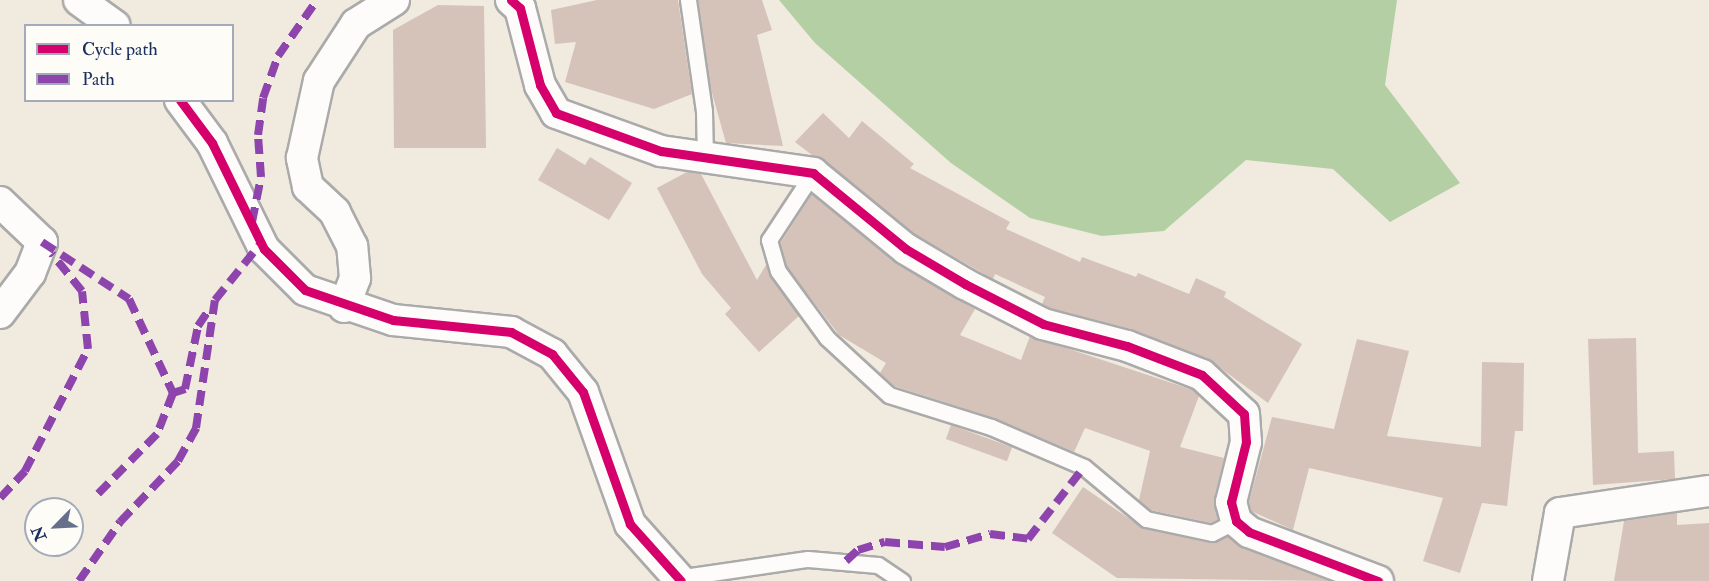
<!DOCTYPE html>
<style>
body{margin:0}
#map{position:relative;width:1709px;height:581px;overflow:hidden;background:#f0eadf;font-family:"IM FELL Double Pica",serif}
div>[style]{position:absolute}
[style*='--x']{left:calc(var(--x)*1px);top:calc(var(--y)*1px);width:calc(var(--w)*1px);rotate:calc(var(--a)*1deg)}
.forest>*{inset:0;background:#b5cfa4}
.building>*{inset:0;background:#d5c3ba;transform-origin:0 0}
.roads{filter:drop-shadow(2px 0 #abaaaa) drop-shadow(-2px 0 #abaaaa) drop-shadow(0 2px #abaaaa) drop-shadow(0 -2px #abaaaa)}
.lane>*{height:15px;margin:-7.5px;padding:0 7.5px;transform-origin:7.5px;border-radius:7.5px;background:#fdfcfa}
.street>*{height:30px;margin:-15px;padding:0 15px;transform-origin:15px;border-radius:15px;background:#fdfcfa}
.quiet>*{height:8px;margin-top:-4px;transform-origin:0;background:repeating-linear-gradient(90deg,#8e44ad 0 15px,transparent 0 23px)}
.cycleway>*{height:9px;margin:-4.5px;padding:0 4.5px;transform-origin:4.5px;border-radius:4.5px;background:#d6006c}
span{translate:-50% -50%;white-space:nowrap;text-align:center;line-height:1.15;-webkit-text-stroke:5px #fdfcf7;paint-order:stroke}
.legend{position:absolute;left:24px;top:24px;width:210px;height:78px;box-sizing:border-box;background:#fdfcf7;border:2px solid #a3aaba;margin:0;padding:8px 10px;list-style:none;font-size:18px;color:#1b2f5e}
.legend li{display:flex;align-items:center;gap:12px;height:30px}
.legend b{width:30px;border:2px solid #a3aaba}
.north{position:absolute;left:24px;top:497px;width:60px;height:60px;box-sizing:border-box;background:#fdfcf7;border:2px solid #a3aaba;border-radius:50%;rotate:246deg;font-size:16px;font-weight:700;line-height:24px;text-align:center;color:#1b2f5e}
.north::after{content:'';display:block;margin:auto;width:21px;height:27px;background:#66708b;clip-path:polygon(50% 0,100% 100%,50% 72%,0 100%)}
</style>
<div id="map">
<div class="forest">
<div style="clip-path:polygon(779px 0,1397px 0,1385px 85px,1460px 183px,1390px 222px,1333px 169px,1246px 160px,1164px 231px,1102px 236px,1030px 218px,951px 163px,815px 43px)"></div>
</div>
<div class="building">
<div style="clip-path:polygon(597px 0,678px 0,692px 94px,654px 109px,565px 82px,576px 42px,555px 44px,551px 10px)"></div>
<div style="clip-path:polygon(698px 0,762px 0,772px 30px,757px 35px,783px 146px,726px 143px,710px 86px)"></div>
<div style="clip-path:polygon(438px 5px,484px 6px,486px 148px,394px 148px,393px 30px)"></div>
<div style="clip-path:polygon(823px 113px,849px 138px,862px 121px,914px 164px,910px 168px,1010px 222px,1006px 229px,1080px 262px,1082px 257px,1136px 277px,1138px 273px,1189px 294px,1196px 278px,1226px 292px,1224px 297px,1302px 344px,1268px 403px,1208px 359px,1131px 329px,1049px 308px,1042px 304px,1045px 297px,995px 274px,993px 279px,916px 235px,795px 142px)"></div>
<div style="clip-path:polygon(557px 148px,585px 165px,590px 157px,632px 183px,609px 220px,538px 180px)"></div>
<div style="clip-path:polygon(687px 172px,701px 174px,757px 280px,766px 265px,799px 316px,759px 352px,725px 314px,731px 308px,702px 274px,657px 188px)"></div>
<div style="clip-path:polygon(812px 194px,895px 262px,975px 309px,960px 335px,1021px 360px,1030px 336px,1193px 390px,1199px 396px,1180px 447px,1224px 458px,1214px 498px,1218px 519px,1211px 523px,1150px 510px,1139px 500px,1150px 451px,1085px 428px,1074px 452px,994px 418px,894px 386px,880px 373px,886px 363px,839px 335px,787px 267px,780px 244px)"></div>
<div style="clip-path:polygon(1636px 338px,1638px 453px,1674px 451px,1675px 479px,1593px 485px,1588px 339px)"></div>
<div style="clip-path:polygon(1357px 339px,1409px 351px,1387px 436px,1481px 447px,1482px 362px,1524px 363px,1523px 431px,1515px 431px,1507px 506px,1482px 503px,1460px 573px,1423px 561px,1443px 498px,1309px 468px,1293px 530px,1251px 511px,1249px 502px,1272px 417px,1334px 429px)"></div>
<div style="left:951px;top:425px;width:65px;height:15px;rotate:20deg"></div>
<div style="clip-path:polygon(1083px 487px,1143px 528px,1210px 543px,1227px 536px,1243px 548px,1329px 581px,1117px 578px,1052px 533px)"></div>
<div style="clip-path:polygon(1677px 513px,1677px 525px,1709px 523px,1709px 581px,1614px 581px,1624px 521px)"></div>
</div>
<div class="roads">
<div class="lane">
<div style="--x:688;--y:0;--w:112;--a:81.8"></div>
<div style="--x:704;--y:111;--w:49;--a:88.8"></div>
<div style="--x:813;--y:173;--w:80;--a:123.3"></div>
<div style="--x:769;--y:240;--w:32;--a:74"></div>
<div style="--x:778;--y:271;--w:83;--a:53.8"></div>
<div style="--x:827;--y:338;--w:84;--a:42.6"></div>
<div style="--x:889;--y:395;--w:107;--a:17.4"></div>
<div style="--x:991;--y:427;--w:101;--a:23.3"></div>
<div style="--x:1084;--y:467;--w:81;--a:40"></div>
<div style="--x:1146;--y:519;--w:67;--a:12"></div>
<div style="--x:1212;--y:533;--w:27;--a:-27"></div>
<div style="--x:677;--y:578;--w:132;--a:-8.3"></div>
<div style="--x:808;--y:559;--w:70;--a:4.9"></div>
<div style="--x:878;--y:565;--w:29;--a:34"></div>
</div>
<div class="street">
<div style="--x:79;--y:0;--w:44;--a:35.8"></div>
<div style="--x:511;--y:0;--w:12;--a:42"></div>
<div style="--x:520;--y:8;--w:80;--a:75.4"></div>
<div style="--x:540;--y:85;--w:32;--a:60"></div>
<div style="--x:556;--y:113;--w:112;--a:19.9"></div>
<div style="--x:661;--y:151;--w:154;--a:8.2"></div>
<div style="--x:813;--y:173;--w:120;--a:39.3"></div>
<div style="--x:906;--y:249;--w:69;--a:30.7"></div>
<div style="--x:965;--y:284;--w:88;--a:27.1"></div>
<div style="--x:1043;--y:324;--w:87;--a:14.7"></div>
<div style="--x:1127;--y:346;--w:80;--a:21.1"></div>
<div style="--x:1202;--y:375;--w:57;--a:42.9"></div>
<div style="--x:1244;--y:414;--w:28;--a:86"></div>
<div style="--x:1246;--y:442;--w:62;--a:104"></div>
<div style="--x:1231;--y:502;--w:20;--a:75"></div>
<div style="--x:1236;--y:521;--w:17;--a:40"></div>
<div style="--x:1249;--y:532;--w:138;--a:20.8"></div>
<div style="--x:180;--y:100;--w:54;--a:53.3"></div>
<div style="--x:212;--y:143;--w:118;--a:63.9"></div>
<div style="--x:264;--y:249;--w:58;--a:45"></div>
<div style="--x:305;--y:290;--w:93;--a:18.8"></div>
<div style="--x:393;--y:320;--w:119;--a:5.8"></div>
<div style="--x:511;--y:332;--w:47;--a:28.2"></div>
<div style="--x:552;--y:354;--w:49;--a:50.8"></div>
<div style="--x:583;--y:392;--w:140;--a:70.4"></div>
<div style="--x:630;--y:524;--w:76;--a:48.2"></div>
<div style="--x:0;--y:202;--w:58;--a:43.6"></div>
<div style="--x:42;--y:242;--w:33;--a:111"></div>
<div style="--x:30;--y:273;--w:50;--a:126.9"></div>
<div style="--x:344;--y:307;--w:31;--a:-69"></div>
<div style="--x:355;--y:278;--w:32;--a:-95"></div>
<div style="--x:352;--y:246;--w:38;--a:-117"></div>
<div style="--x:335;--y:212;--w:37;--a:-137"></div>
<div style="--x:308;--y:187;--w:30;--a:-102"></div>
<div style="--x:302;--y:158;--w:79;--a:-77.6"></div>
<div style="--x:319;--y:81;--w:68;--a:-57"></div>
<div style="--x:356;--y:24;--w:45;--a:-32.3"></div>
<div style="--x:1548;--y:581;--w:69;--a:-80"></div>
<div style="--x:1560;--y:513;--w:151;--a:-8.4"></div>
</div>
</div>
<div class="quiet">
<div style="--x:252;--y:222;--w:46;--a:-78.7"></div>
<div style="--x:261;--y:177;--w:42;--a:-94.1"></div>
<div style="--x:258;--y:135;--w:37;--a:-82"></div>
<div style="--x:263;--y:98;--w:45;--a:-70.3"></div>
<div style="--x:278;--y:56;--w:68;--a:-55.1"></div>
<div style="--x:42;--y:242;--w:104;--a:33.2"></div>
<div style="--x:129;--y:299;--w:104;--a:64.9"></div>
<div style="--x:173;--y:393;--w:44;--a:111.3"></div>
<div style="--x:157;--y:434;--w:91;--a:134.6"></div>
<div style="--x:173;--y:393;--w:13;--a:-18"></div>
<div style="--x:185;--y:389;--w:64;--a:-78.3"></div>
<div style="--x:198;--y:326;--w:22;--a:-56"></div>
<div style="--x:0;--y:498;--w:37;--a:-47"></div>
<div style="--x:25;--y:471;--w:137;--a:-62.7"></div>
<div style="--x:88;--y:349;--w:58;--a:-95.9"></div>
<div style="--x:82;--y:291;--w:48;--a:-129"></div>
<div style="--x:846;--y:561;--w:16;--a:-43"></div>
<div style="--x:858;--y:550;--w:28;--a:-17"></div>
<div style="--x:885;--y:542;--w:60;--a:4.8"></div>
<div style="--x:945;--y:547;--w:47;--a:-16.1"></div>
<div style="--x:990;--y:534;--w:38;--a:7"></div>
<div style="--x:1028;--y:539;--w:91;--a:-52.1"></div>
<div style="--x:79;--y:581;--w:72;--a:-55.2"></div>
<div style="--x:120;--y:522;--w:84;--a:-46.4"></div>
<div style="--x:178;--y:461;--w:38;--a:-61"></div>
<div style="--x:196;--y:428;--w:129;--a:-81.6"></div>
<div style="--x:215;--y:300;--w:73;--a:-51.1"></div>
</div>
<div class="cycleway">
<div style="--x:511;--y:0;--w:12;--a:42"></div>
<div style="--x:520;--y:8;--w:80;--a:75.4"></div>
<div style="--x:540;--y:85;--w:32;--a:60"></div>
<div style="--x:556;--y:113;--w:112;--a:19.9"></div>
<div style="--x:661;--y:151;--w:154;--a:8.2"></div>
<div style="--x:813;--y:173;--w:120;--a:39.3"></div>
<div style="--x:906;--y:249;--w:69;--a:30.7"></div>
<div style="--x:965;--y:284;--w:88;--a:27.1"></div>
<div style="--x:1043;--y:324;--w:87;--a:14.7"></div>
<div style="--x:1127;--y:346;--w:80;--a:21.1"></div>
<div style="--x:1202;--y:375;--w:57;--a:42.9"></div>
<div style="--x:1244;--y:414;--w:28;--a:86"></div>
<div style="--x:1246;--y:442;--w:62;--a:104"></div>
<div style="--x:1231;--y:502;--w:20;--a:75"></div>
<div style="--x:1236;--y:521;--w:17;--a:40"></div>
<div style="--x:1249;--y:532;--w:138;--a:20.8"></div>
<div style="--x:180;--y:100;--w:54;--a:53.3"></div>
<div style="--x:212;--y:143;--w:118;--a:63.9"></div>
<div style="--x:264;--y:249;--w:58;--a:45"></div>
<div style="--x:305;--y:290;--w:93;--a:18.8"></div>
<div style="--x:393;--y:320;--w:119;--a:5.8"></div>
<div style="--x:511;--y:332;--w:47;--a:28.2"></div>
<div style="--x:552;--y:354;--w:49;--a:50.8"></div>
<div style="--x:583;--y:392;--w:140;--a:70.4"></div>
<div style="--x:630;--y:524;--w:76;--a:48.2"></div>
</div>
<ul class="legend">
<li><b style="height:8px;background:#d6006c"></b>Cycle path</li>
<li><b style="height:8px;background:#8e44ad"></b>Path</li>
</ul>
<div class="north">N</div>
</div>
